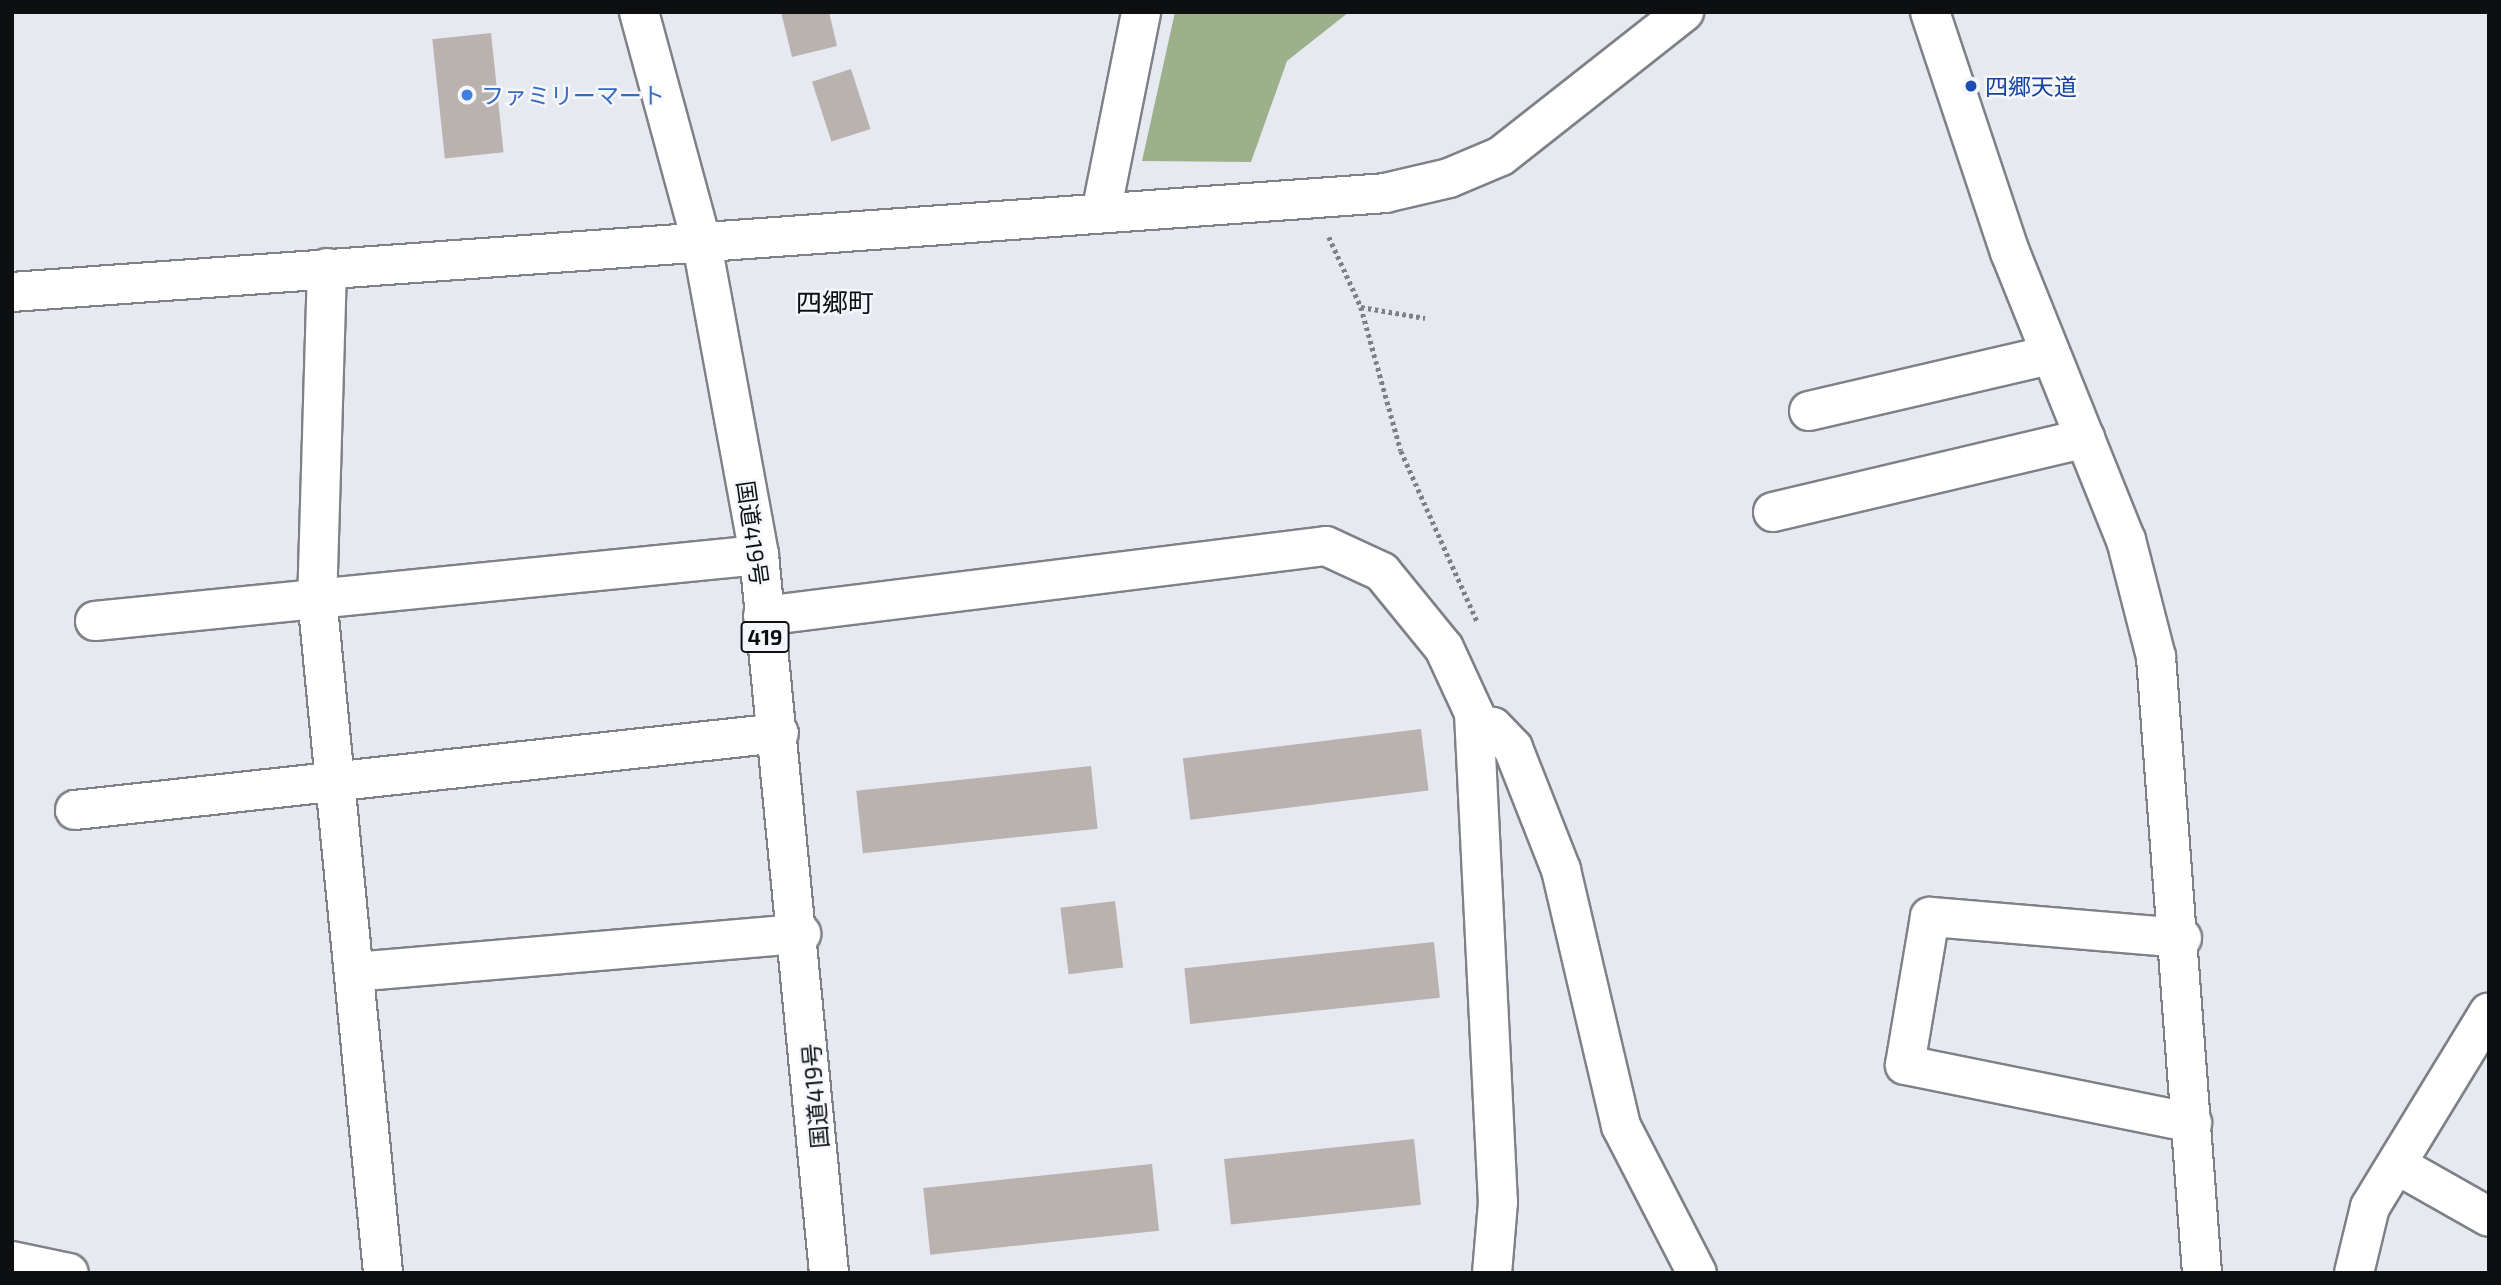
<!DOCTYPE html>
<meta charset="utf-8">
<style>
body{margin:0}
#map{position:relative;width:2501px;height:1285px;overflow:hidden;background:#e7e9f0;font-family:"Exo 2","Noto Sans JP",sans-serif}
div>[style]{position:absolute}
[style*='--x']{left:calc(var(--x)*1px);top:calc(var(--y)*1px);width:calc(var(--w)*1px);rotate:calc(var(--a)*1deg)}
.forest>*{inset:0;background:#9db08c}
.building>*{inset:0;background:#b9b2af;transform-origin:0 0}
.path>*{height:4.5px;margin-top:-2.25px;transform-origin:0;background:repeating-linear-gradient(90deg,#7e8084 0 3.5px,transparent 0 7px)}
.roads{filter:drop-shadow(2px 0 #7f8187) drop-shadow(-2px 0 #7f8187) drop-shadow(0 2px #7f8187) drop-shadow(0 -2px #7f8187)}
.minor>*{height:38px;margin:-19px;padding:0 19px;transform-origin:19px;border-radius:19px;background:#fff}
.highway>*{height:38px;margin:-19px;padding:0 19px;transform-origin:19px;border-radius:19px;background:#fff}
.dots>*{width:19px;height:19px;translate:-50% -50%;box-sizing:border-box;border:4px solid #f5f7fd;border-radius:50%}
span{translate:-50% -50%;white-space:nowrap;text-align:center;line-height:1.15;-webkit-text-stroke:5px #f5f7fd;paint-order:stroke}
.shield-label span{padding:2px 5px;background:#f5f7fd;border:2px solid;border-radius:5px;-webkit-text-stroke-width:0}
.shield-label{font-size:21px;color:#0e0f11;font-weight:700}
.transit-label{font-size:23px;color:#164399}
.left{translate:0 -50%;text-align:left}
.shop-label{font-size:23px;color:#366cbe}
.street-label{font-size:23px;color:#0e0f11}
.quarter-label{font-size:26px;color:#0e0f11}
.frame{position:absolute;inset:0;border:14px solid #0e0f11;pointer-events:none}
</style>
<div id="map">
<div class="forest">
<div style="clip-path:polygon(1175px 12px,1349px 12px,1287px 61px,1251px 162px,1142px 161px)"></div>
</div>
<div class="building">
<div style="clip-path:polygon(781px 12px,829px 12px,837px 46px,792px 57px)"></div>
<div style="left:491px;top:33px;width:120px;height:59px;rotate:84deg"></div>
<div style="left:851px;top:69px;width:63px;height:41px;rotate:72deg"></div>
<div style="left:1421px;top:729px;width:62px;height:240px;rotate:83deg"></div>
<div style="left:1091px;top:766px;width:63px;height:236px;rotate:84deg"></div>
<div style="left:1115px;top:901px;width:67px;height:55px;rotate:83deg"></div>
<div style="left:1434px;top:942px;width:56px;height:251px;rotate:84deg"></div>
<div style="left:1414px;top:1139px;width:66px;height:191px;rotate:84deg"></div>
<div style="left:1152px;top:1164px;width:67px;height:230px;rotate:84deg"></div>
</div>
<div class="path">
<div style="--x:1329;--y:237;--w:77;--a:65.4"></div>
<div style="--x:1361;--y:307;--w:65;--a:9.8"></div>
<div style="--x:1361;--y:307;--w:149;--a:74.5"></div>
<div style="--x:1401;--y:451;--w:188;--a:65.9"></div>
</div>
<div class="roads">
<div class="minor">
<div style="--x:1930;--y:12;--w:253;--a:71.6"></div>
<div style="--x:2010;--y:252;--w:310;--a:68.1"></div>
<div style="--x:2126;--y:540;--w:121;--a:75.6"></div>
<div style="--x:2156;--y:657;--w:618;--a:85.73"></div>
<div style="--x:1101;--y:213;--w:205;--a:-78.7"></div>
<div style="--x:327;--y:268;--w:329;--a:91.7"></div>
<div style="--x:317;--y:597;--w:679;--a:84.42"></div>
<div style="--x:12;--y:292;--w:1377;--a:-4.12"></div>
<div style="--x:1385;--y:193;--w:66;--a:-13.2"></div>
<div style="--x:1449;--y:178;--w:56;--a:-22.9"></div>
<div style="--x:1501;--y:156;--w:233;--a:-38.2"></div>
<div style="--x:1809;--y:411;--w:246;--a:-13.1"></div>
<div style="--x:1773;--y:512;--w:321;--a:-13.3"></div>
<div style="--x:763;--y:616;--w:567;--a:-7.09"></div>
<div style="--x:1326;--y:546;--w:62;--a:24.9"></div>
<div style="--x:1382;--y:572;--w:98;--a:50.8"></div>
<div style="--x:1444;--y:648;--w:72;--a:65.2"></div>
<div style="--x:1474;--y:713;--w:490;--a:87.2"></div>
<div style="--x:1498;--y:1202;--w:71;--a:94.8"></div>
<div style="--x:95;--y:621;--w:667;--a:-5.68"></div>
<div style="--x:1475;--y:723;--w:18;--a:13"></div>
<div style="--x:1493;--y:727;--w:29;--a:46"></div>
<div style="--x:1513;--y:748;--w:131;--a:68.5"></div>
<div style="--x:1561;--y:870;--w:263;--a:76.8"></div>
<div style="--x:1621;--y:1126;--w:165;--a:62.7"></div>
<div style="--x:75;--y:810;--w:708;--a:-6.24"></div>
<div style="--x:2182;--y:938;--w:253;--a:-175.2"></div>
<div style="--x:1930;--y:917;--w:150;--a:99.6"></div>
<div style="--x:1905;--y:1065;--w:293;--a:11.4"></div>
<div style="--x:354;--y:972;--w:449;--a:-4.9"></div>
<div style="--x:2399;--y:1166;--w:103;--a:29.5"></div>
<div style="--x:12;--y:1261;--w:58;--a:11.9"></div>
<div style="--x:2354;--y:1273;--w:68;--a:-76.4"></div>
<div style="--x:2370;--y:1207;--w:228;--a:-58.6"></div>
</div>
<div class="highway">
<div style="--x:639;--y:12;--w:240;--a:74.8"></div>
<div style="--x:702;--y:244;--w:316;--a:79.6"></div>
<div style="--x:759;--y:555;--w:721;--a:84.43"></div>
</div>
</div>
<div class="dots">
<div style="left:1971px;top:86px;background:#1a4fb4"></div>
<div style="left:467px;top:95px;background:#3f7fe0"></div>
</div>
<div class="shield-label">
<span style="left:765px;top:637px">419</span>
</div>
<div class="transit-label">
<span class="left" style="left:1985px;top:86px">四郷天道</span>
</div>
<div class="shop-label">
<span class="left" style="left:481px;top:95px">ファミリーマート</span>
</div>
<div class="street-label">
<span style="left:753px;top:533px;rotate:82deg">国道419号</span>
<span style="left:815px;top:1096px;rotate:-95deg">国道419号</span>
</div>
<div class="quarter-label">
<span style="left:835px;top:302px">四郷町</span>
</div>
<div class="frame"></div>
</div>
